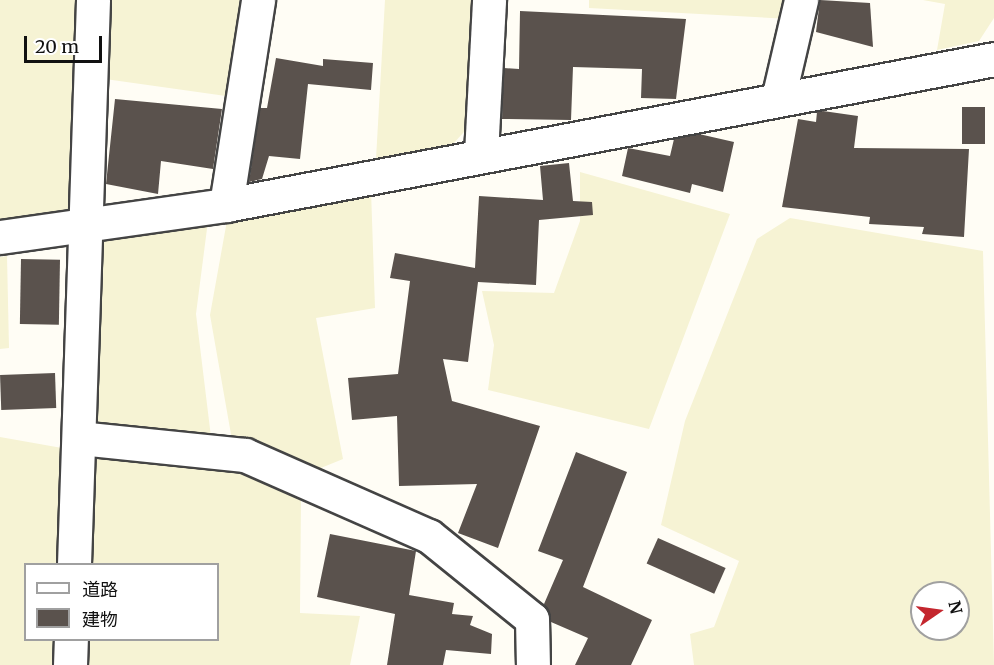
<!DOCTYPE html>
<meta charset="utf-8">
<style>
body{margin:0}
#map{position:relative;width:994px;height:665px;overflow:hidden;background:#fffdf5;font-family:Merriweather,"Noto Sans JP",serif}
div>[style]{position:absolute}
[style*='--x']{left:calc(var(--x)*1px);top:calc(var(--y)*1px);width:calc(var(--w)*1px);rotate:calc(var(--a)*1deg)}
.farmland>*{inset:0;background:#f6f3d4;transform-origin:0 0}
.building>*{inset:0;background:#5a524d;transform-origin:0 0}
.roads{filter:drop-shadow(2px 0 #444) drop-shadow(-2px 0 #444) drop-shadow(0 2px #444) drop-shadow(0 -2px #444)}
.minor>*{height:33px;margin:-16.5px;padding:0 16.5px;transform-origin:16.5px;border-radius:16.5px;background:#fff}
span{translate:-50% -50%;white-space:nowrap;text-align:center;line-height:1.15;-webkit-text-stroke:6px #fff;paint-order:stroke}
.legend{position:absolute;left:24px;top:563px;width:195px;height:78px;box-sizing:border-box;background:#fff;border:2px solid #a0a0a0;margin:0;padding:8px 10px;list-style:none;font-size:18px;color:#111}
.legend li{display:flex;align-items:center;gap:12px;height:30px}
.legend b{width:30px;border:2px solid #a0a0a0}
.north{position:absolute;left:910px;top:581px;width:60px;height:60px;box-sizing:border-box;background:#fff;border:2px solid #a0a0a0;border-radius:50%;rotate:77deg;font-size:16px;font-weight:700;line-height:24px;text-align:center;color:#111}
.north::after{content:'';display:block;margin:auto;width:21px;height:27px;background:#c4262e;clip-path:polygon(50% 0,100% 100%,50% 72%,0 100%)}
.scale{position:absolute;left:24px;top:36px;width:78px;height:27px;box-sizing:border-box;border:3px solid #111;border-top:0;padding-left:8px;font-size:18px;line-height:21px;white-space:nowrap;color:#111;-webkit-text-stroke:4px #fff;paint-order:stroke}
</style>
<div id="map">
<div class="farmland">
<div style="left:0;top:0;width:80px;height:223px"></div>
<div style="clip-path:polygon(101px 0,247px 0,233px 97px,98px 78px)"></div>
<div style="clip-path:polygon(385px 0,476px 0,464px 132px,452px 145px,376px 159px)"></div>
<div style="clip-path:polygon(589px 0,793px 0,790px 19px,589px 8px)"></div>
<div style="clip-path:polygon(923px 0,994px 0,994px 18px,979px 41px,937px 50px,945px 4px)"></div>
<div style="clip-path:polygon(580px 172px,730px 214px,649px 429px,488px 390px,494px 345px,482px 291px,554px 293px,580px 221px)"></div>
<div style="clip-path:polygon(371px 190px,375px 308px,316px 318px,343px 459px,311px 472px,232px 440px,210px 315px,228px 215px)"></div>
<div style="clip-path:polygon(evenodd,790px 218px,983px 251px,994px 665px,694px 665px,690px 634px,714px 627px,739px 561px,661px 525px,685px 421px,757px 239px,790px 218px,922px 593px,958px 593px,958px 629px,922px 629px,922px 593px)"></div>
<div style="clip-path:polygon(208px 221px,196px 314px,211px 437px,92px 423px,102px 237px)"></div>
<div style="clip-path:polygon(7px 256px,9px 348px,0 349px,0 257px)"></div>
<div style="clip-path:polygon(0 437px,62px 448px,58px 564px,26px 564px,26px 640px,56px 640px,55px 665px,0 665px)"></div>
<div style="clip-path:polygon(92px 452px,231px 465px,301px 500px,300px 613px,360px 616px,350px 665px,82px 665px,83px 640px,218px 640px,218px 564px,87px 564px)"></div>
</div>
<div class="building">
<div style="clip-path:polygon(820px 0,870px 3px,873px 47px,816px 32px)"></div>
<div style="clip-path:polygon(520px 11px,686px 19px,676px 99px,641px 98px,642px 69px,573px 67px,571px 120px,502px 119px,504px 68px,519px 69px)"></div>
<div style="clip-path:polygon(276px 58px,323px 66px,323px 59px,373px 63px,371px 90px,308px 84px,300px 159px,269px 156px,262px 179px,249px 182px,260px 108px,267px 108px)"></div>
<div style="clip-path:polygon(115px 99px,222px 109px,213px 169px,161px 161px,158px 194px,106px 184px)"></div>
<div style="left:962px;top:107px;width:23px;height:37px"></div>
<div style="clip-path:polygon(823px 111px,858px 116px,854px 148px,969px 149px,964px 237px,922px 234px,924px 227px,869px 224px,870px 217px,782px 207px,798px 119px,816px 122px,817px 112px)"></div>
<div style="clip-path:polygon(699px 134px,734px 142px,723px 192px,692px 184px,690px 193px,622px 176px,628px 148px,670px 156px,674px 139px)"></div>
<div style="clip-path:polygon(569px 163px,573px 201px,592px 202px,593px 215px,539px 220px,536px 285px,478px 282px,468px 362px,443px 359px,452px 401px,540px 426px,498px 548px,458px 533px,477px 484px,399px 486px,397px 416px,352px 420px,348px 378px,398px 374px,410px 281px,390px 278px,395px 253px,475px 268px,479px 196px,543px 200px,540px 166px)"></div>
<div style="left:21px;top:259px;width:39px;height:65px;rotate:1deg"></div>
<div style="left:55px;top:373px;width:35px;height:55px;rotate:88deg"></div>
<div style="clip-path:polygon(576px 452px,627px 472px,583px 587px,652px 620px,631px 665px,575px 665px,588px 638px,551px 622px,544px 604px,563px 560px,538px 551px)"></div>
<div style="clip-path:polygon(330px 534px,416px 551px,409px 595px,454px 603px,452px 614px,473px 616px,470px 625px,492px 634px,491px 654px,446px 650px,443px 665px,387px 665px,395px 614px,317px 597px)"></div>
<div style="left:658px;top:538px;width:74px;height:28px;rotate:24deg"></div>
</div>
<div class="roads">
<div class="minor">
<div style="--x:778;--y:99;--w:102;--a:-76.9"></div>
<div style="--x:481;--y:154;--w:154;--a:-87"></div>
<div style="--x:226;--y:205;--w:207;--a:-81.1"></div>
<div style="--x:0;--y:237;--w:228;--a:-8.1"></div>
<div style="--x:226;--y:205;--w:782;--a:-10.76"></div>
<div style="--x:80;--y:438;--w:166;--a:5.9"></div>
<div style="--x:245;--y:455;--w:201;--a:23.8"></div>
<div style="--x:429;--y:536;--w:132;--a:38.9"></div>
<div style="--x:532;--y:619;--w:46;--a:88.8"></div>
<div style="--x:74;--y:564;--w:564;--a:-88.07"></div>
<div style="--x:70;--y:665;--w:25;--a:-88"></div>
</div>
</div>
<ul class="legend">
<li><b style="height:8px;background:#fff"></b>道路</li>
<li><b style="height:16px;background:#5a524d"></b>建物</li>
</ul>
<div class="north">N</div>
<div class="scale">20 m</div>
</div>
